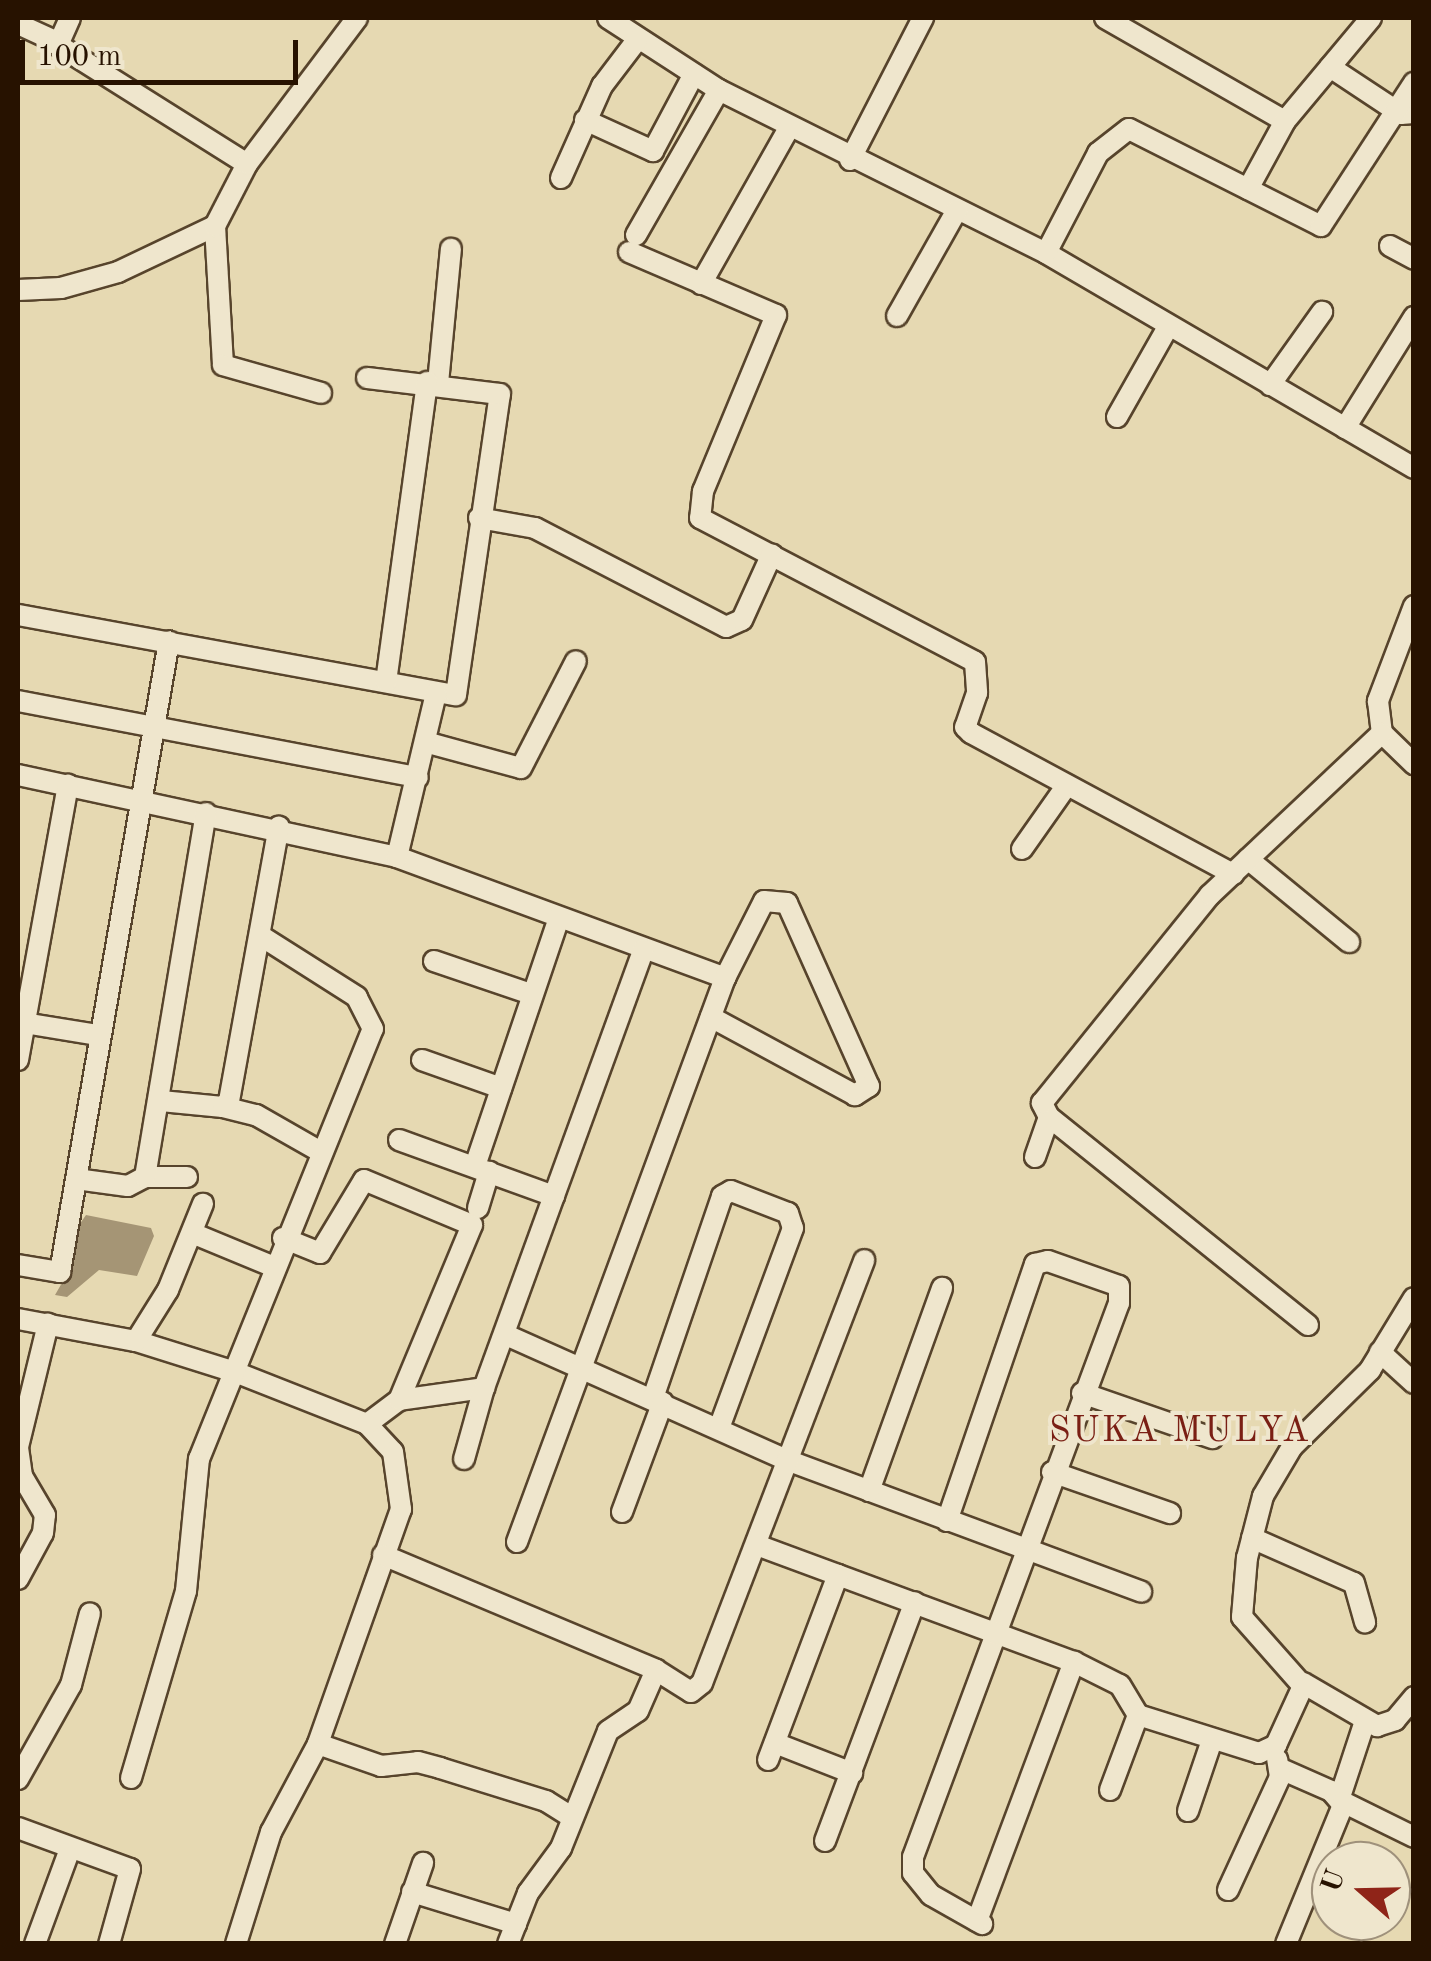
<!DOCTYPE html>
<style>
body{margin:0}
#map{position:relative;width:1431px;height:1961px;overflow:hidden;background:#e6d9b2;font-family:"Old Standard TT",serif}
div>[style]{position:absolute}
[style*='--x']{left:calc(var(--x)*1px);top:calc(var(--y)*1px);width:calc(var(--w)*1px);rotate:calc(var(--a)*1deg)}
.water>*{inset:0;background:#a59575}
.roads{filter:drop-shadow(2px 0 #57442c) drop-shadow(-2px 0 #57442c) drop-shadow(0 2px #57442c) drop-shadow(0 -2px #57442c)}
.minor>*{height:20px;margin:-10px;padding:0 10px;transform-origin:10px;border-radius:10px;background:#efe6cd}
span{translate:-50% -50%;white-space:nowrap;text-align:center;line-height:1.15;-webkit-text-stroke:8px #efe6cd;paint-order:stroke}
.quarter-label{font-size:35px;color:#7a1f14;letter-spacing:2.5px}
.frame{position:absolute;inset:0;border:20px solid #271200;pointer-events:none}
.north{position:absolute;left:1311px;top:1841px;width:100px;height:100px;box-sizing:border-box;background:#efe6cd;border:2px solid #9f917b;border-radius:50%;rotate:290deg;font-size:28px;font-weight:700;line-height:40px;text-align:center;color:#271200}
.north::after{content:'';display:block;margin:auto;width:35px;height:45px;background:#8f2418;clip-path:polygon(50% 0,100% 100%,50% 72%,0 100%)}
.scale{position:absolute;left:20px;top:40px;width:278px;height:45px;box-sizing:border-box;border:5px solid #271200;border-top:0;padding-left:12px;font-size:30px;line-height:35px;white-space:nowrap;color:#271200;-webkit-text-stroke:8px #efe6cd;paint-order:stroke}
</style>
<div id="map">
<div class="water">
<div style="clip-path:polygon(86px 1215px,151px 1228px,154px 1236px,137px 1276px,99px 1270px,67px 1297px,55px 1295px,74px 1262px,77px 1228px)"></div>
</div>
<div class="roads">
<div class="minor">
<div style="--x:70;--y:18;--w:30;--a:114"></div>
<div style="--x:58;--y:45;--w:223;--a:32.2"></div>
<div style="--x:608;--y:18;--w:132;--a:33"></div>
<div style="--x:719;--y:90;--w:365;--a:26.5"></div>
<div style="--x:1046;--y:253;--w:426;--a:30.3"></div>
<div style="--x:1105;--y:18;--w:207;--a:29.8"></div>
<div style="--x:18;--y:24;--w:41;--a:24.7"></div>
<div style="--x:1330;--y:67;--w:85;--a:33.5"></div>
<div style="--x:1401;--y:114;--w:13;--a:-4"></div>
<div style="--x:585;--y:120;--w:75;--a:24.5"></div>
<div style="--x:653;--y:151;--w:87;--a:-62"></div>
<div style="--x:850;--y:160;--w:160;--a:-62.8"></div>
<div style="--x:561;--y:178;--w:101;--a:-66"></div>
<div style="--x:602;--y:86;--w:58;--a:-52.7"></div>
<div style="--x:1248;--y:189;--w:77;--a:-61.4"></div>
<div style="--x:1285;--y:121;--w:134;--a:-50.1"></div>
<div style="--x:215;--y:226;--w:139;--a:86.7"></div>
<div style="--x:223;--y:365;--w:102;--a:15.9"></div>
<div style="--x:636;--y:235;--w:167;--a:-60.2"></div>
<div style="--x:1390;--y:246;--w:27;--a:28"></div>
<div style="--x:629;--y:252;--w:160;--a:23.2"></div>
<div style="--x:776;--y:315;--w:191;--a:112.5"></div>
<div style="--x:703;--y:491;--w:27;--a:96"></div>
<div style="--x:700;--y:518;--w:310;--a:27.6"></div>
<div style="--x:975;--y:662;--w:31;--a:86"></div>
<div style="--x:977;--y:693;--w:36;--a:109"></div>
<div style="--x:965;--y:727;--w:8;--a:45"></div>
<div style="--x:971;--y:733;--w:298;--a:28.3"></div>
<div style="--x:1046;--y:253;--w:113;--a:-62.5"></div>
<div style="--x:1098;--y:153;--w:39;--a:-38"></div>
<div style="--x:1129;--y:129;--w:215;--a:26.8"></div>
<div style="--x:1321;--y:226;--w:171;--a:-57"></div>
<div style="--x:701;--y:284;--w:181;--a:-60.6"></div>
<div style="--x:18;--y:290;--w:43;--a:-2.7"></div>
<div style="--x:61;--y:288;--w:59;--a:-15.7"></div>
<div style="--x:118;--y:272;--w:107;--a:-25.4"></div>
<div style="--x:215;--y:226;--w:70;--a:-62.7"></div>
<div style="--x:247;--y:164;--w:183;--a:-53"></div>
<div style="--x:897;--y:316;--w:122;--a:-60.5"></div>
<div style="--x:438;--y:383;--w:135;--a:-84.5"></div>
<div style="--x:1270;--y:385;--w:90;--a:-54.5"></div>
<div style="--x:1117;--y:417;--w:103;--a:-60.5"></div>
<div style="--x:1345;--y:428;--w:131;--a:-58.1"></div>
<div style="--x:479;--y:518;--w:57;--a:10.1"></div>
<div style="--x:535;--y:528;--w:215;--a:27.4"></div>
<div style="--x:726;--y:627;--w:17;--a:-24"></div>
<div style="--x:742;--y:620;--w:72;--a:-65.6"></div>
<div style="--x:1414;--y:606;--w:102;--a:110.8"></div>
<div style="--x:1378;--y:701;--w:32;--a:83"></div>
<div style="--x:1382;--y:733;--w:45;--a:44.1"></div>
<div style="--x:18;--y:615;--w:445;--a:10.4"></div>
<div style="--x:456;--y:695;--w:304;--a:-81.7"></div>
<div style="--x:500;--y:394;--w:134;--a:-173.1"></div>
<div style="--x:386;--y:682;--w:303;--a:-82.2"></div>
<div style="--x:18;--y:701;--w:407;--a:10.8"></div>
<div style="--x:425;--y:742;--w:99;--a:15.2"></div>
<div style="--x:521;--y:768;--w:120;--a:-62.8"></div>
<div style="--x:18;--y:775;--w:388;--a:12.2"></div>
<div style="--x:397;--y:857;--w:350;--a:20.2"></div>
<div style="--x:1022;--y:849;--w:78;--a:-54.9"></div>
<div style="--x:397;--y:857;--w:169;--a:-76.6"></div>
<div style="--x:1248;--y:859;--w:131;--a:39.4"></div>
<div style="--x:434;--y:961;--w:102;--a:18.8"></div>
<div style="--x:18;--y:1022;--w:80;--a:9.3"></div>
<div style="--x:18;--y:1060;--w:280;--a:-79.7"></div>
<div style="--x:422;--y:1060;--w:84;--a:19.5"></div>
<div style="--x:161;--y:1101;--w:62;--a:5.5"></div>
<div style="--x:223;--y:1107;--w:8;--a:-45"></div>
<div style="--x:229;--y:1101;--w:279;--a:-79.7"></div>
<div style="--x:223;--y:1107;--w:34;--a:14"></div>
<div style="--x:256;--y:1115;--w:73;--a:29.7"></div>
<div style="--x:399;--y:1140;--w:165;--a:19.9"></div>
<div style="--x:1035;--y:1157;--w:42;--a:-70.7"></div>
<div style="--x:475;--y:1166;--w:262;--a:-71.3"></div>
<div style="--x:145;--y:1177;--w:42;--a:0"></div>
<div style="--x:76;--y:1179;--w:52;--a:7.7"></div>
<div style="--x:128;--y:1186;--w:19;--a:-28"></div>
<div style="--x:145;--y:1177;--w:369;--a:-80.5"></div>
<div style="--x:478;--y:1208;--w:38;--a:-73"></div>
<div style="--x:192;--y:1233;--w:87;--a:22.4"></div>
<div style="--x:283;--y:1238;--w:40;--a:22"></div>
<div style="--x:320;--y:1253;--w:85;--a:-58.9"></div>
<div style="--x:364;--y:1180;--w:117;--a:22.6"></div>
<div style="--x:472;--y:1225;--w:190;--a:112.6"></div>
<div style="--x:18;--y:1265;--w:43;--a:9.5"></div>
<div style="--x:60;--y:1272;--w:640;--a:-80.2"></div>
<div style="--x:18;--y:1319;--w:120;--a:10.6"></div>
<div style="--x:136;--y:1341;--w:104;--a:17.4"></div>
<div style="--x:235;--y:1372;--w:142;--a:21.5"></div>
<div style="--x:367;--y:1424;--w:38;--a:47"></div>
<div style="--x:393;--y:1452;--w:58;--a:82"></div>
<div style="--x:401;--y:1509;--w:249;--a:109.5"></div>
<div style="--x:318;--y:1744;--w:100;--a:118.1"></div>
<div style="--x:271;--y:1832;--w:117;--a:107.4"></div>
<div style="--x:1308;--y:1325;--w:332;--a:-141.2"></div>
<div style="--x:1049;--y:1117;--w:16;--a:-117"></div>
<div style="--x:1042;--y:1103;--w:267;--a:-51.1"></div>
<div style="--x:1210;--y:895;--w:236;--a:-43.3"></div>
<div style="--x:506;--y:1335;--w:308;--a:24"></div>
<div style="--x:787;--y:1460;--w:378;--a:20.4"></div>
<div style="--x:136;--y:1341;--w:60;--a:-57.9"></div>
<div style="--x:168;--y:1290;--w:93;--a:-67.9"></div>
<div style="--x:1380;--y:1352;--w:46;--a:42.4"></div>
<div style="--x:1082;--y:1393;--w:138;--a:19.1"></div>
<div style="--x:653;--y:1398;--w:213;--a:-71.1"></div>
<div style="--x:722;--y:1196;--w:10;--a:-29"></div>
<div style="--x:731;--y:1191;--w:61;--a:21.1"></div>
<div style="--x:788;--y:1213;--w:16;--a:72"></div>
<div style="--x:793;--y:1228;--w:210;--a:110.3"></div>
<div style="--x:367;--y:1424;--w:40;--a:-37"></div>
<div style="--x:399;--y:1400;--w:86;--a:-8"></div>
<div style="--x:484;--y:1388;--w:467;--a:-70"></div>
<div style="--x:464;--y:1459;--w:74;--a:-74.3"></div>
<div style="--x:1052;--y:1472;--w:125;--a:19.2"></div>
<div style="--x:869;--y:1491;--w:216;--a:-70.2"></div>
<div style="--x:622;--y:1512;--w:117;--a:-69.6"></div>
<div style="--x:947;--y:1521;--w:272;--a:-71.1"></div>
<div style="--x:1035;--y:1264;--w:13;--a:-13"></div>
<div style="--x:1048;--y:1261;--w:75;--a:19.4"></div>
<div style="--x:1119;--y:1286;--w:17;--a:90"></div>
<div style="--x:1119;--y:1303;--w:591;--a:110.4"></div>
<div style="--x:913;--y:1857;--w:16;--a:90"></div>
<div style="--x:913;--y:1873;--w:28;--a:51"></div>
<div style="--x:931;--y:1895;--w:59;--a:29.6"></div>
<div style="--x:1252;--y:1538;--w:111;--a:23.8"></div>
<div style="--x:1354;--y:1583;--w:41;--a:74.2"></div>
<div style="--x:517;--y:1542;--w:601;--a:-69.76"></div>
<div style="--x:725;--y:978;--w:86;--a:-63.1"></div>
<div style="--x:764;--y:901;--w:23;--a:5"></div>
<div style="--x:787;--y:903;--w:201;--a:65.9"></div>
<div style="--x:869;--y:1086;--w:17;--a:147"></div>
<div style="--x:855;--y:1095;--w:164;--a:-151.6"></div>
<div style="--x:757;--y:1545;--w:338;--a:20.3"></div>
<div style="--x:1074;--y:1662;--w:51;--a:26.6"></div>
<div style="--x:1120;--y:1685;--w:35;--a:59"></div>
<div style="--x:1138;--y:1715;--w:127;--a:17.4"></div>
<div style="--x:1259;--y:1753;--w:19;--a:-25"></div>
<div style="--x:1276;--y:1745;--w:65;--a:-65.4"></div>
<div style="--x:1303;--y:1686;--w:92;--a:-131.5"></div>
<div style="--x:1242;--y:1617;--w:59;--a:-85.2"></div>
<div style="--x:1247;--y:1558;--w:64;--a:-75.5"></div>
<div style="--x:1263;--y:1496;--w:57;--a:-59.4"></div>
<div style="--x:1292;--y:1447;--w:110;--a:-44.6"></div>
<div style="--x:1370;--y:1370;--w:84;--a:-58.6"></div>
<div style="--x:383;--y:1555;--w:296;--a:22.8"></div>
<div style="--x:18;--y:1579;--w:52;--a:-61.5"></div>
<div style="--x:43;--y:1533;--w:18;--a:-84"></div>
<div style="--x:45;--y:1515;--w:45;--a:-120.5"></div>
<div style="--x:22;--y:1476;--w:29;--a:-98"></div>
<div style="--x:18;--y:1447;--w:127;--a:-76.3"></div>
<div style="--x:1303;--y:1683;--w:86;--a:30.2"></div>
<div style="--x:1377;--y:1726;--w:19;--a:-18"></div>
<div style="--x:1395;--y:1720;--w:30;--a:-50"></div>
<div style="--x:775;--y:1743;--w:83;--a:21.3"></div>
<div style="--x:318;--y:1744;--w:67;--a:19.2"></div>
<div style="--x:381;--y:1766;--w:37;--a:-6"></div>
<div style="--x:418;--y:1762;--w:23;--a:15"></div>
<div style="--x:440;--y:1768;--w:111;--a:17.3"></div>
<div style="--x:546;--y:1801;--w:31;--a:32"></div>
<div style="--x:768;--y:1760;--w:198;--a:-69.3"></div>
<div style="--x:1281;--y:1769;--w:55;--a:23.7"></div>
<div style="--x:1331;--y:1791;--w:18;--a:49"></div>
<div style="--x:1343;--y:1805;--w:150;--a:112.3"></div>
<div style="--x:131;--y:1778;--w:195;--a:-73.6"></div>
<div style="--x:186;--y:1591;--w:133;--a:-84.4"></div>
<div style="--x:199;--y:1459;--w:464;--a:-68"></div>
<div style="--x:373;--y:1029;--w:36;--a:-117"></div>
<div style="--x:357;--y:997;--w:114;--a:-147.6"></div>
<div style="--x:18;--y:1779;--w:108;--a:-60.6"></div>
<div style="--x:71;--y:1685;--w:74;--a:-75.2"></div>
<div style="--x:1110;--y:1790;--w:80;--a:-69.5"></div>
<div style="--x:1340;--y:1797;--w:80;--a:-71.8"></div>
<div style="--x:1343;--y:1802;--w:79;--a:26.2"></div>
<div style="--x:1188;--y:1811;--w:72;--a:-71.3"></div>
<div style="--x:18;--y:1828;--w:119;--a:20.1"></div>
<div style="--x:130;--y:1869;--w:78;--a:105.6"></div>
<div style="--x:825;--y:1841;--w:255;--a:-69.4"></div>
<div style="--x:1228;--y:1890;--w:124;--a:-65.3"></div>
<div style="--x:1280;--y:1777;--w:18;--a:-99"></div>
<div style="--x:412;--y:1892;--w:109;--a:17.1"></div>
<div style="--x:977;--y:1921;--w:277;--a:-69.5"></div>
<div style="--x:35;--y:1944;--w:101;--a:-69.8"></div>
<div style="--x:395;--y:1944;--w:86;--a:-70.9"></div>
<div style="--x:508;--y:1944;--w:55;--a:-68.6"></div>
<div style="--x:528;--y:1893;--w:56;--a:-53.7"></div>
<div style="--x:561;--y:1848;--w:126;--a:-68.1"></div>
<div style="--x:608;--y:1731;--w:36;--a:-34"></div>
<div style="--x:638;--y:1711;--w:45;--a:-66.3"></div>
<div style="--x:656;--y:1670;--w:41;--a:32.2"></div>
<div style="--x:691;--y:1692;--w:14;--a:-39"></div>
<div style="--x:702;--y:1683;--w:453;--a:-69"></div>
</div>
</div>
<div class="quarter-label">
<span style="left:1180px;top:1432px">SUKA MULYA</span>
</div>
<div class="frame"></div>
<div class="north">U</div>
<div class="scale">100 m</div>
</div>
